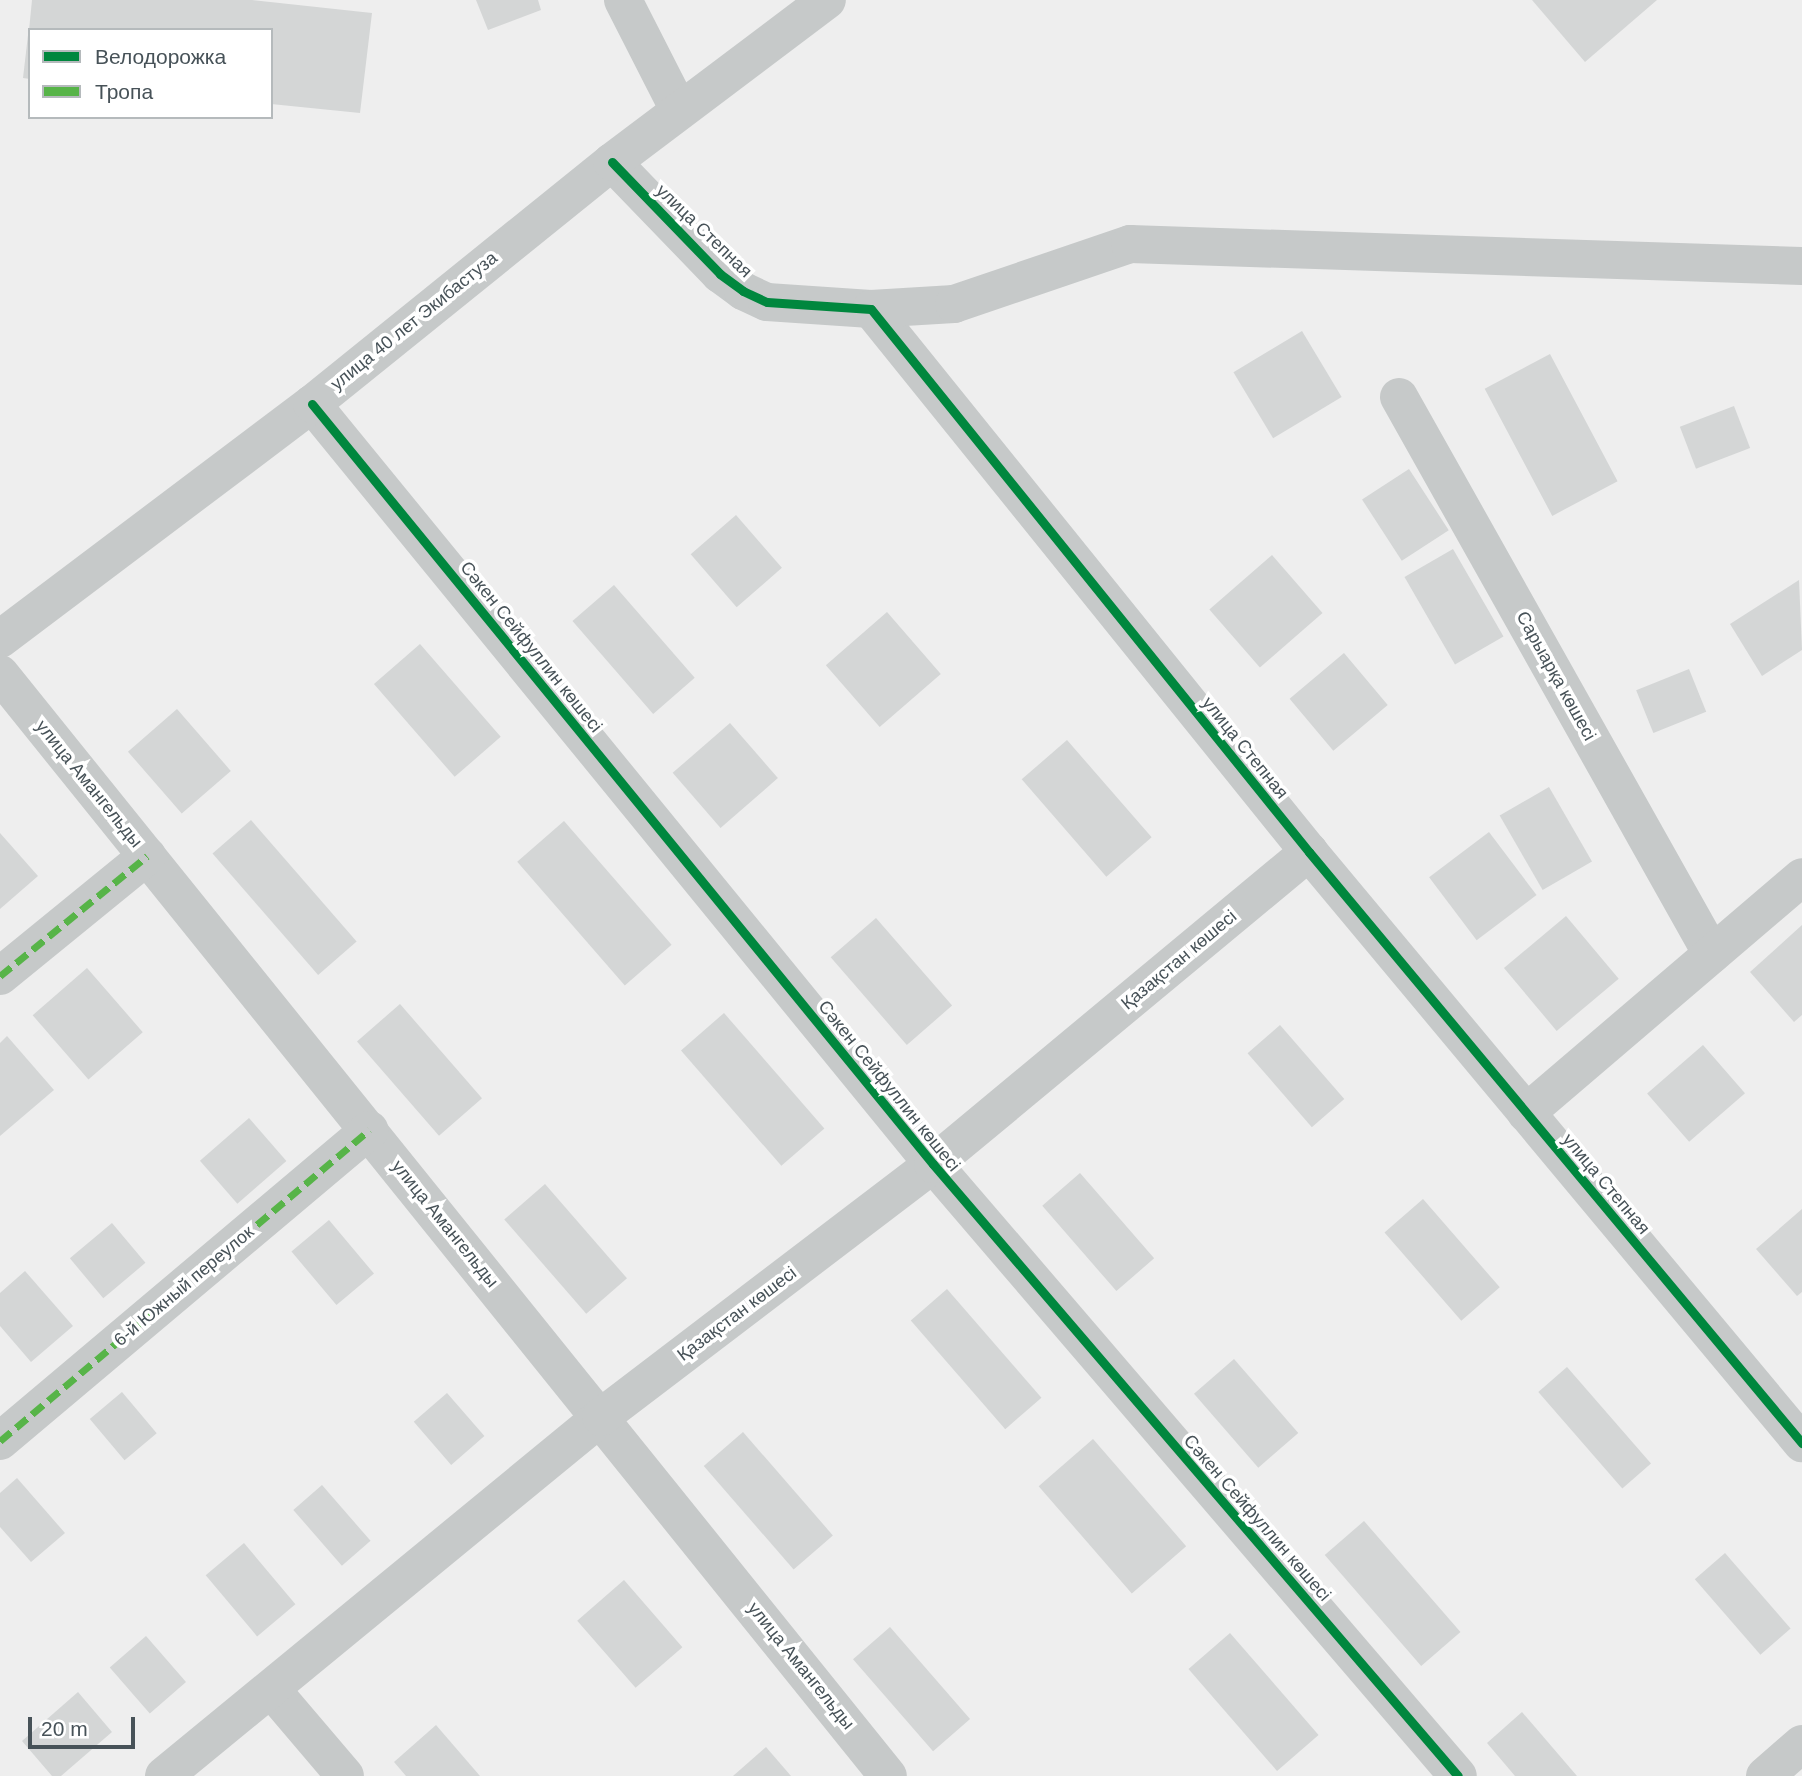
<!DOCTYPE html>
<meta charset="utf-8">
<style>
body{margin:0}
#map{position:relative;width:1802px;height:1776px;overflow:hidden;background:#eee;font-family:Arial,sans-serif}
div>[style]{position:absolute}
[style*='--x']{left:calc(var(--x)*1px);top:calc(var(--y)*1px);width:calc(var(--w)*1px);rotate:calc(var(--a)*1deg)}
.building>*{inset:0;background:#d4d6d6;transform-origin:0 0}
.minor>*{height:38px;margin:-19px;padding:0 19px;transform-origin:19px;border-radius:19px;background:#c6c9c9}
.quiet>*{height:7px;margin-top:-3.5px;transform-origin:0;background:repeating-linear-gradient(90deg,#57b448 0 14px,transparent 0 21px)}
.cycleway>*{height:9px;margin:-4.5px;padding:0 4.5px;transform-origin:4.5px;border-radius:4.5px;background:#00873e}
span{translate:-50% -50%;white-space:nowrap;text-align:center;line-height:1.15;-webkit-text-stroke:7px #fff;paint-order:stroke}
.street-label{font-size:18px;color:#475258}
.legend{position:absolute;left:28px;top:28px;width:245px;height:91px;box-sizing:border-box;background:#fff;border:2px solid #b5babc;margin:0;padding:9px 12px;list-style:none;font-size:21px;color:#475258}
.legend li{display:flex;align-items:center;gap:14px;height:35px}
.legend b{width:35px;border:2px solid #b5babc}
.scale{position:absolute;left:28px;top:1717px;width:107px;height:32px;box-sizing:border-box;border:4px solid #475258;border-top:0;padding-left:9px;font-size:21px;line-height:24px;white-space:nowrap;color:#475258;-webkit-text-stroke:5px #fff;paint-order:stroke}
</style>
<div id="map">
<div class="building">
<div style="clip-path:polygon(32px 0,252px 0,372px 13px,360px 113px,271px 104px,271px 30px,29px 30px)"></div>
<div style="clip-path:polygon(476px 0,538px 0,541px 10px,488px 30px)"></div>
<div style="clip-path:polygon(1532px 0,1657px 0,1585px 62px)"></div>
<div style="clip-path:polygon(28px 35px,30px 35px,30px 79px,23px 78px)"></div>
<div style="left:1302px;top:331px;width:77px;height:80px;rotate:59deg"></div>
<div style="left:1550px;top:354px;width:144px;height:74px;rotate:62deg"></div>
<div style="left:1734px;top:406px;width:45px;height:58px;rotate:69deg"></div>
<div style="left:1409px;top:469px;width:73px;height:56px;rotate:57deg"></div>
<div style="left:736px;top:515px;width:70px;height:60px;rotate:49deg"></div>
<div style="left:1453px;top:549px;width:101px;height:56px;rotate:60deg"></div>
<div style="left:1272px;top:555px;width:77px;height:83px;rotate:49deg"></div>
<div style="clip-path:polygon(1799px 580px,1802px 650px,1762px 676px,1730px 624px)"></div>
<div style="left:614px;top:585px;width:123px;height:55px;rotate:49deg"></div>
<div style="left:887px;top:612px;width:82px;height:81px;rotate:49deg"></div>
<div style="left:420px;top:644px;width:123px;height:61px;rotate:49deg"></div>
<div style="left:1344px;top:653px;width:68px;height:71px;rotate:50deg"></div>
<div style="left:1689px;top:669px;width:46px;height:57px;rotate:68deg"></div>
<div style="left:177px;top:709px;width:82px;height:65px;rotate:49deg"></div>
<div style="left:730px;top:723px;width:73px;height:76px;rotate:49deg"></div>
<div style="left:1067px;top:740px;width:129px;height:60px;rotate:49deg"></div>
<div style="left:1549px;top:787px;width:86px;height:57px;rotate:60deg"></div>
<div style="left:251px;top:820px;width:161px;height:51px;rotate:49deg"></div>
<div style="left:564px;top:821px;width:164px;height:62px;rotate:49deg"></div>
<div style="left:1489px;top:832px;width:79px;height:75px;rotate:53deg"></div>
<div style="clip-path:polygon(0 833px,38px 876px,0 909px)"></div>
<div style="left:1566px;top:916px;width:82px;height:81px;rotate:50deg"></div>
<div style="left:876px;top:918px;width:116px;height:60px;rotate:49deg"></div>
<div style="clip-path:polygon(1802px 925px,1802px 1015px,1794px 1022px,1750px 972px)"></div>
<div style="left:87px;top:968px;width:85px;height:72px;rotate:49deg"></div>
<div style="left:400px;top:1004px;width:125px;height:57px;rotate:49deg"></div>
<div style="left:724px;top:1013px;width:153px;height:57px;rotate:49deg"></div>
<div style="left:1280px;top:1025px;width:98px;height:43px;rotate:49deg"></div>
<div style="clip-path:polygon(7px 1036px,54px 1090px,0 1136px,0 1043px)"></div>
<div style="left:1703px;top:1045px;width:64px;height:74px;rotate:49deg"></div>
<div style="left:249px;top:1118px;width:57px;height:65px;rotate:49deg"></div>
<div style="left:1080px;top:1173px;width:113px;height:50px;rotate:49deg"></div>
<div style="left:545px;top:1184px;width:125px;height:54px;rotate:49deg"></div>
<div style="left:1423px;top:1199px;width:117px;height:51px;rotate:49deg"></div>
<div style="clip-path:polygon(1802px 1209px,1802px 1292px,1797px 1296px,1756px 1249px)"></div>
<div style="left:329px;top:1220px;width:70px;height:49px;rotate:50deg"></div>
<div style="left:112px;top:1223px;width:52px;height:55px;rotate:50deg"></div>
<div style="clip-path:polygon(25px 1271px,73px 1326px,31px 1362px,0 1326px,0 1293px)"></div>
<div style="left:947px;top:1289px;width:144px;height:48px;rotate:49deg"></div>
<div style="left:1234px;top:1359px;width:98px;height:53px;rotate:49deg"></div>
<div style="left:1567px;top:1367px;width:128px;height:38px;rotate:49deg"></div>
<div style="left:122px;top:1392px;width:54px;height:42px;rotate:50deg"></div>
<div style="left:447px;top:1393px;width:57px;height:44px;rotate:49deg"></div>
<div style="left:743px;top:1432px;width:137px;height:52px;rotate:49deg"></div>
<div style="left:1093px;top:1439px;width:142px;height:72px;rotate:49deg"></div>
<div style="clip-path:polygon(17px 1478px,65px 1533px,31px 1562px,0 1527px,0 1493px)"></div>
<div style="left:322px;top:1485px;width:74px;height:38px;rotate:49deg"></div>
<div style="left:1364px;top:1521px;width:147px;height:52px;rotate:49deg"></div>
<div style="left:244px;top:1543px;width:80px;height:50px;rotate:50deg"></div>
<div style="left:1725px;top:1553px;width:100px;height:40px;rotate:49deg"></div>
<div style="left:624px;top:1580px;width:89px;height:62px;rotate:49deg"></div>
<div style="left:890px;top:1627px;width:122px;height:49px;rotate:49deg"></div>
<div style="left:1230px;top:1633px;width:135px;height:55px;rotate:49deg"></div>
<div style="left:146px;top:1636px;width:61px;height:48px;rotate:49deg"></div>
<div style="clip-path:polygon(78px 1692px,112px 1732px,61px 1776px,52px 1776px,22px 1741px)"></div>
<div style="clip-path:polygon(1522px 1712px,1577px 1776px,1515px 1776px,1487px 1743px)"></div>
<div style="clip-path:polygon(436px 1725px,480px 1776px,406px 1776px,394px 1762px)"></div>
<div style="clip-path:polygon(766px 1747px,791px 1776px,733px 1776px)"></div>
</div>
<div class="minor">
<div style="--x:623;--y:0;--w:123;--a:63"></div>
<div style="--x:612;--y:162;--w:156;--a:46"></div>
<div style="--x:720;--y:274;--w:29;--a:36"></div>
<div style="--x:743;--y:291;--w:26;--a:25"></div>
<div style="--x:767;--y:302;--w:104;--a:3.9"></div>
<div style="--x:871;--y:309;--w:698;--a:51.11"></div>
<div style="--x:1309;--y:852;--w:770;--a:50.17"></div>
<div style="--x:871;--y:309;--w:83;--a:-3.4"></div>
<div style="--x:954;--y:304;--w:186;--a:-18.8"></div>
<div style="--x:1130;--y:244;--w:672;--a:1.88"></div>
<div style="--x:1399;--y:397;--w:639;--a:60.67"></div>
<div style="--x:312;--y:404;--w:981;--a:50.75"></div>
<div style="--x:933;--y:1164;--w:806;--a:49.38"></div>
<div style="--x:0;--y:639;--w:391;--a:-37"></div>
<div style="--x:312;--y:404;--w:385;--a:-38.9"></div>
<div style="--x:612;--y:162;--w:269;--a:-37"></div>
<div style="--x:0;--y:674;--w:1415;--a:51.14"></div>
<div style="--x:0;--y:976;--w:190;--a:-39.2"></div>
<div style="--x:1526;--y:1113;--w:363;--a:-40.5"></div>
<div style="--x:0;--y:1441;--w:483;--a:-40.1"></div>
<div style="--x:271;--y:1689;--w:114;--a:49.6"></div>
<div style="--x:164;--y:1776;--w:566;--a:-39.4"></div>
<div style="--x:601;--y:1417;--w:417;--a:-37.3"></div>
<div style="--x:933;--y:1164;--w:489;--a:-39.7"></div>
<div style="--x:1765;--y:1776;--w:49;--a:-40.9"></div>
</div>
<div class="quiet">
<div style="--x:0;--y:976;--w:190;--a:-39.2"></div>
<div style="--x:0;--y:1441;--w:483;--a:-40.1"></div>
</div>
<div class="cycleway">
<div style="--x:612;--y:162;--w:156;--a:46"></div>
<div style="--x:720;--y:274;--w:29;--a:36"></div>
<div style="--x:743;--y:291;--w:26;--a:25"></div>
<div style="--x:767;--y:302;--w:104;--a:3.9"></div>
<div style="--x:871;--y:309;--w:698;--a:51.11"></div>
<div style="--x:1309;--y:852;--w:770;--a:50.17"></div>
<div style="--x:312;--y:404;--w:981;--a:50.75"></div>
<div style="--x:933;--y:1164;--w:806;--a:49.38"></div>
</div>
<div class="street-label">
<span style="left:704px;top:231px;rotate:44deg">улица Степная</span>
<span style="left:414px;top:321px;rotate:-39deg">улица 40 лет Экибастуза</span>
<span style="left:531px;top:647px;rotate:51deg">Сәкен Сейфуллин көшесі</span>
<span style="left:1556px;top:676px;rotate:61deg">Сарыарқа көшесі</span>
<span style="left:1245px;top:748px;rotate:51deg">улица Степная</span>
<span style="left:89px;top:784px;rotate:51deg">улица Амангельды</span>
<span style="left:1179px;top:960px;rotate:-40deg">Қазақстан көшесі</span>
<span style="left:889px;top:1086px;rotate:51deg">Сәкен Сейфуллин көшесі</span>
<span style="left:1606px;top:1184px;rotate:50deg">улица Степная</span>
<span style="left:445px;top:1224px;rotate:51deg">улица Амангельды</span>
<span style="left:184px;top:1286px;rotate:-40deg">6-й Южный переулок</span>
<span style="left:737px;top:1314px;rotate:-37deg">Қазақстан көшесі</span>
<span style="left:1257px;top:1518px;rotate:49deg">Сәкен Сейфуллин көшесі</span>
<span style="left:801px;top:1666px;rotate:51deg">улица Амангельды</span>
</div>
<ul class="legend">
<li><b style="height:9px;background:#00873e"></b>Велодорожка</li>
<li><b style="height:9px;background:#57b448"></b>Тропа</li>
</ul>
<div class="scale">20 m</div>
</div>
